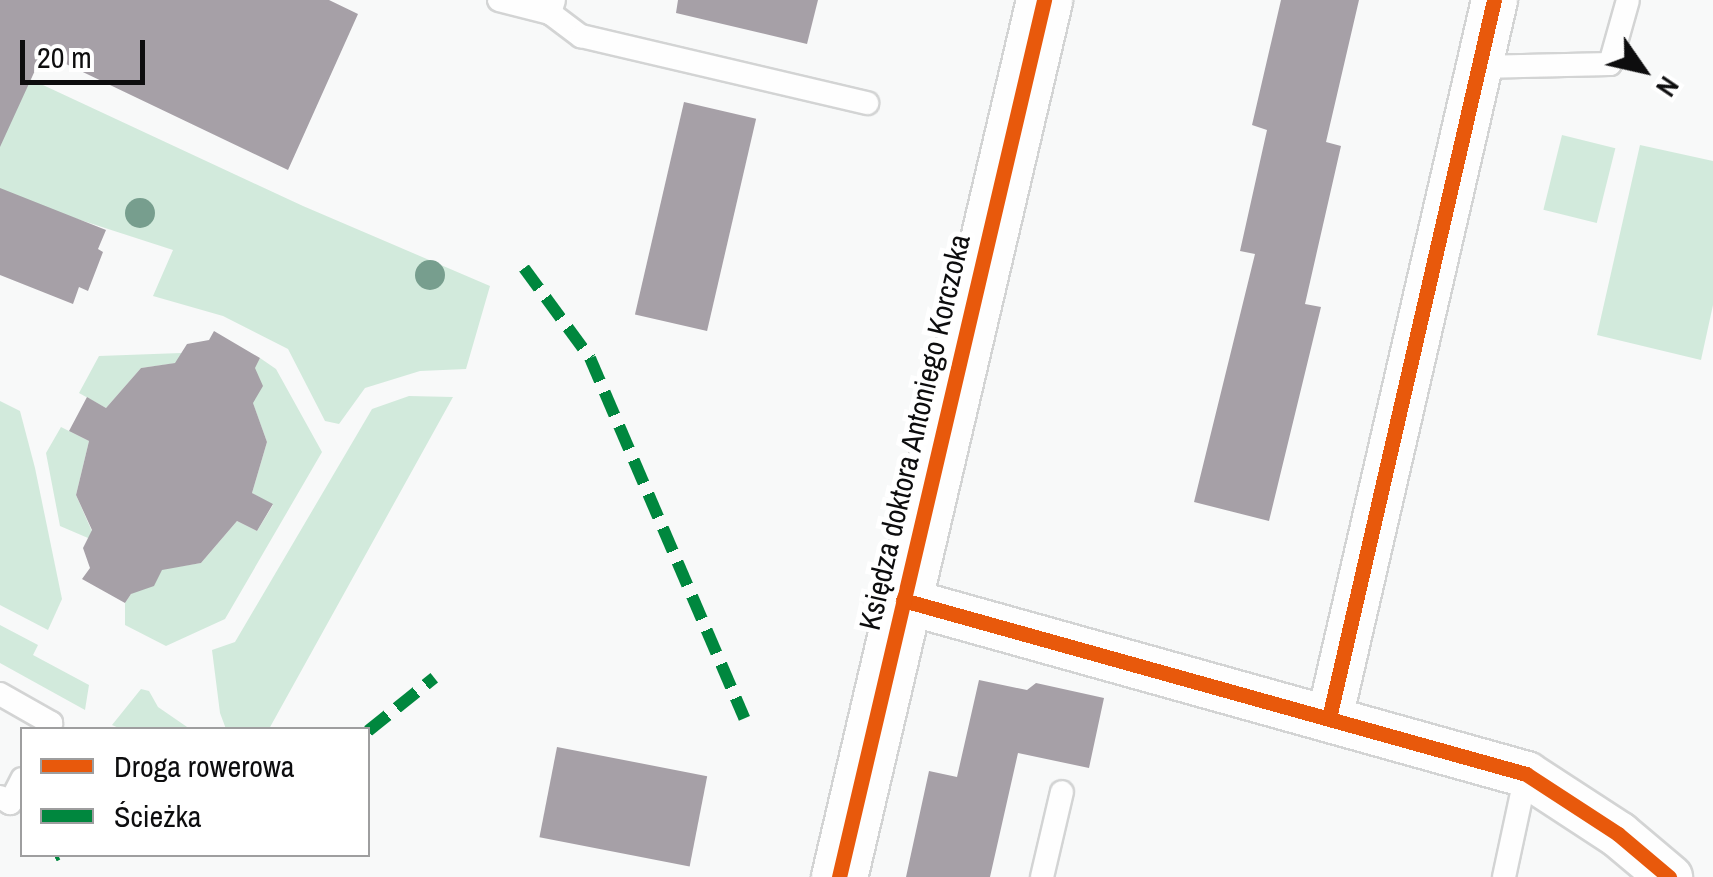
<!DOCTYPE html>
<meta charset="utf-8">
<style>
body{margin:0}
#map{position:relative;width:1713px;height:877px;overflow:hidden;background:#f8f9f9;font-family:"Archivo Narrow",sans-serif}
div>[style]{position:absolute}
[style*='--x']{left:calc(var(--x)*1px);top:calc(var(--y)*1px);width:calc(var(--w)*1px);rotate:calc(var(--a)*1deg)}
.green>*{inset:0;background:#d2eadc;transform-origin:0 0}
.building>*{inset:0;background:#a6a0a7;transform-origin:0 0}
.roads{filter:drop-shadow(2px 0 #d3d4d4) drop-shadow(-2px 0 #d3d4d4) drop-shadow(0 2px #d3d4d4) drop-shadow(0 -2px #d3d4d4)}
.lane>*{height:22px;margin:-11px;padding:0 11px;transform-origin:11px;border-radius:11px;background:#fefefe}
.street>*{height:45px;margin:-22.5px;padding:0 22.5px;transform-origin:22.5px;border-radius:22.5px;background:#fefefe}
.secondary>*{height:55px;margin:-27.5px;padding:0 27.5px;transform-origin:27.5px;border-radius:27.5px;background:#fefefe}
.quiet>*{height:12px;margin-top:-6px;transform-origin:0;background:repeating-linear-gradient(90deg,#00873e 0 25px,transparent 0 37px)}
.cycleway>*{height:15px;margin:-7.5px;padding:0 7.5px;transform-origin:7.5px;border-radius:7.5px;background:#e8590c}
.trees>*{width:30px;height:30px;margin:-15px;border-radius:50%;background:#779e8e}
span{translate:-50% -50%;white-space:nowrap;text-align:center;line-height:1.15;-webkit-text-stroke:10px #fff;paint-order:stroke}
.street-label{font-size:30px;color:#0d0d0e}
.legend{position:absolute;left:20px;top:727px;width:350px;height:130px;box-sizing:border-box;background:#fff;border:2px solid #9e9e9f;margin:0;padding:12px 18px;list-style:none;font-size:30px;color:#0d0d0e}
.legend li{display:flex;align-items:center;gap:20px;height:50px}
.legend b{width:50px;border:2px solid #9e9e9f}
.north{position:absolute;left:1593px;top:20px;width:100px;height:100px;-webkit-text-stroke:8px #fff;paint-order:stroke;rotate:124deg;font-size:28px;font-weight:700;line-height:40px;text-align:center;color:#0d0d0e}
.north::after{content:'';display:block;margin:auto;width:35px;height:45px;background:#0d0d0e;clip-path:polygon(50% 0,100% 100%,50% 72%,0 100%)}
.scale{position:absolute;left:20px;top:40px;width:125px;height:45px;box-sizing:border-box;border:5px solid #0d0d0e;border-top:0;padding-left:12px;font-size:30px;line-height:35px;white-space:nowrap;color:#0d0d0e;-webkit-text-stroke:8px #fff;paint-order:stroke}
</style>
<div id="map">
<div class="green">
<div style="clip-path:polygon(0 65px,303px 206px,490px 286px,466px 369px,420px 371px,365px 388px,339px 424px,325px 421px,288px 349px,223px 316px,153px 296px,173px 250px,0 194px)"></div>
<div style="left:1562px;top:135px;width:55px;height:77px;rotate:14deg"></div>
<div style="clip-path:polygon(1640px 145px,1713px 161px,1713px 305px,1701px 360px,1597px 335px)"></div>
<div style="clip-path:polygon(181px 353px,184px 362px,141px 368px,106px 408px,79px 393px,99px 356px)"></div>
<div style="clip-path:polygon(260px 358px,276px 369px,322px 452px,225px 619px,166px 646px,125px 625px,125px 603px,137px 585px,157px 570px,201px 563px,237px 521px,257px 531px,273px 505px,252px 493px,267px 442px,251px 398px,252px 373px)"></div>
<div style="clip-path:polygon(409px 396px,453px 397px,269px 729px,226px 729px,220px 713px,212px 650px,235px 642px,372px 409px)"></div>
<div style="clip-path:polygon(0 401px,20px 411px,35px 468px,62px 599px,48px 630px,0 605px)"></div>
<div style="clip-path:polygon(61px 427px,89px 441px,76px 495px,94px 536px,88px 538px,60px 526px,46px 453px)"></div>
<div style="clip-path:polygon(0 625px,38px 645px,33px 655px,89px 685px,85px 710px,0 663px)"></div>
<div style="clip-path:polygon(141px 689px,149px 691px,158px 707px,190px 729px,121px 729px,112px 725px)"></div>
</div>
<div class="building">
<div style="clip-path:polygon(0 0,329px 0,358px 14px,288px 170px,43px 53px,0 147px)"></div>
<div style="clip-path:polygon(678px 0,818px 0,807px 44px,676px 13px)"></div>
<div style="clip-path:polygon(1281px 0,1359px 0,1326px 142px,1341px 146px,1305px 304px,1321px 307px,1269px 521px,1194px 502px,1255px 254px,1240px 251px,1267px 130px,1252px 125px)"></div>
<div style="left:684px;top:102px;width:74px;height:218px;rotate:13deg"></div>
<div style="clip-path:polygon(0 188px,106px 230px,98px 249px,103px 252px,88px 291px,79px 287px,73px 304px,0 275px)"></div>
<div style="clip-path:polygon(214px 331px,260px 358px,255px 368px,263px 386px,253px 403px,267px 442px,252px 493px,273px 504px,257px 531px,237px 521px,201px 563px,162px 570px,154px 586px,131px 594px,125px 603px,82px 579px,90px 568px,83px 548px,92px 530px,76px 495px,89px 441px,69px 431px,87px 397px,106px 408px,141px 368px,175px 363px,187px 344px,209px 340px)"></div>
<div style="clip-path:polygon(979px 680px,1027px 690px,1036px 683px,1104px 698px,1089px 768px,1018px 753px,990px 877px,906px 877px,929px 771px,957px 777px)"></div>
<div style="left:557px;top:747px;width:153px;height:92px;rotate:11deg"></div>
</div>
<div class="roads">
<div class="lane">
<div style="--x:499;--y:0;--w:53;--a:14.3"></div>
<div style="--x:554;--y:0;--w:14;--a:107"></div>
<div style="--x:550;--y:13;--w:39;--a:37"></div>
<div style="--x:581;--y:36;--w:294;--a:13.2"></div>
<div style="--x:1479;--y:67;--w:131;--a:-1.3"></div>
<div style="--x:1610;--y:64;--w:66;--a:-74.3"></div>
<div style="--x:0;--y:694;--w:59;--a:29.6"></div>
<div style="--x:51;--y:723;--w:8;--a:113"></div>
<div style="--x:0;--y:797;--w:12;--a:31"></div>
<div style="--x:10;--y:803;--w:27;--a:-63"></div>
<div style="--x:1042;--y:877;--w:87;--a:-76.8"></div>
<div style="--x:1504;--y:877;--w:105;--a:-77.9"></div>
</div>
<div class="street">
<div style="--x:903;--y:600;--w:647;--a:15.6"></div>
<div style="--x:1526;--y:774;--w:110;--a:33.1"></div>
<div style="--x:1618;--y:834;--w:67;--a:40.1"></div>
<div style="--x:1329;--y:718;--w:737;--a:-77.06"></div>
</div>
<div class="secondary">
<div style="--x:839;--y:877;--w:901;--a:-76.84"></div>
</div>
</div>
<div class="quiet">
<div style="--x:524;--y:268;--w:112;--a:53.7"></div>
<div style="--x:590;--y:358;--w:392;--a:66.8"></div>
<div style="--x:368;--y:731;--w:85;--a:-38.8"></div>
<div style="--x:54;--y:856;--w:4;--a:-27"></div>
</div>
<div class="cycleway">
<div style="--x:903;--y:600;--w:647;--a:15.6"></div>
<div style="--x:1526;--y:774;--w:110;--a:33.1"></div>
<div style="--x:1618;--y:834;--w:67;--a:40.1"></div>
<div style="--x:1329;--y:718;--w:737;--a:-77.06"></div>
<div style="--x:839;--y:877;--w:901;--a:-76.84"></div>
</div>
<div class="trees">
<div style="left:140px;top:213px"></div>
<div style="left:430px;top:275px"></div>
</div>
<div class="street-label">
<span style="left:914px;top:432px;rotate:-77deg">Księdza doktora Antoniego Korczoka</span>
</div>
<ul class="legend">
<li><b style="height:12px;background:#e8590c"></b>Droga rowerowa</li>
<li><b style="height:12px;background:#00873e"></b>Ścieżka</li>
</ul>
<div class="north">N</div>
<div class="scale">20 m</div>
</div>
